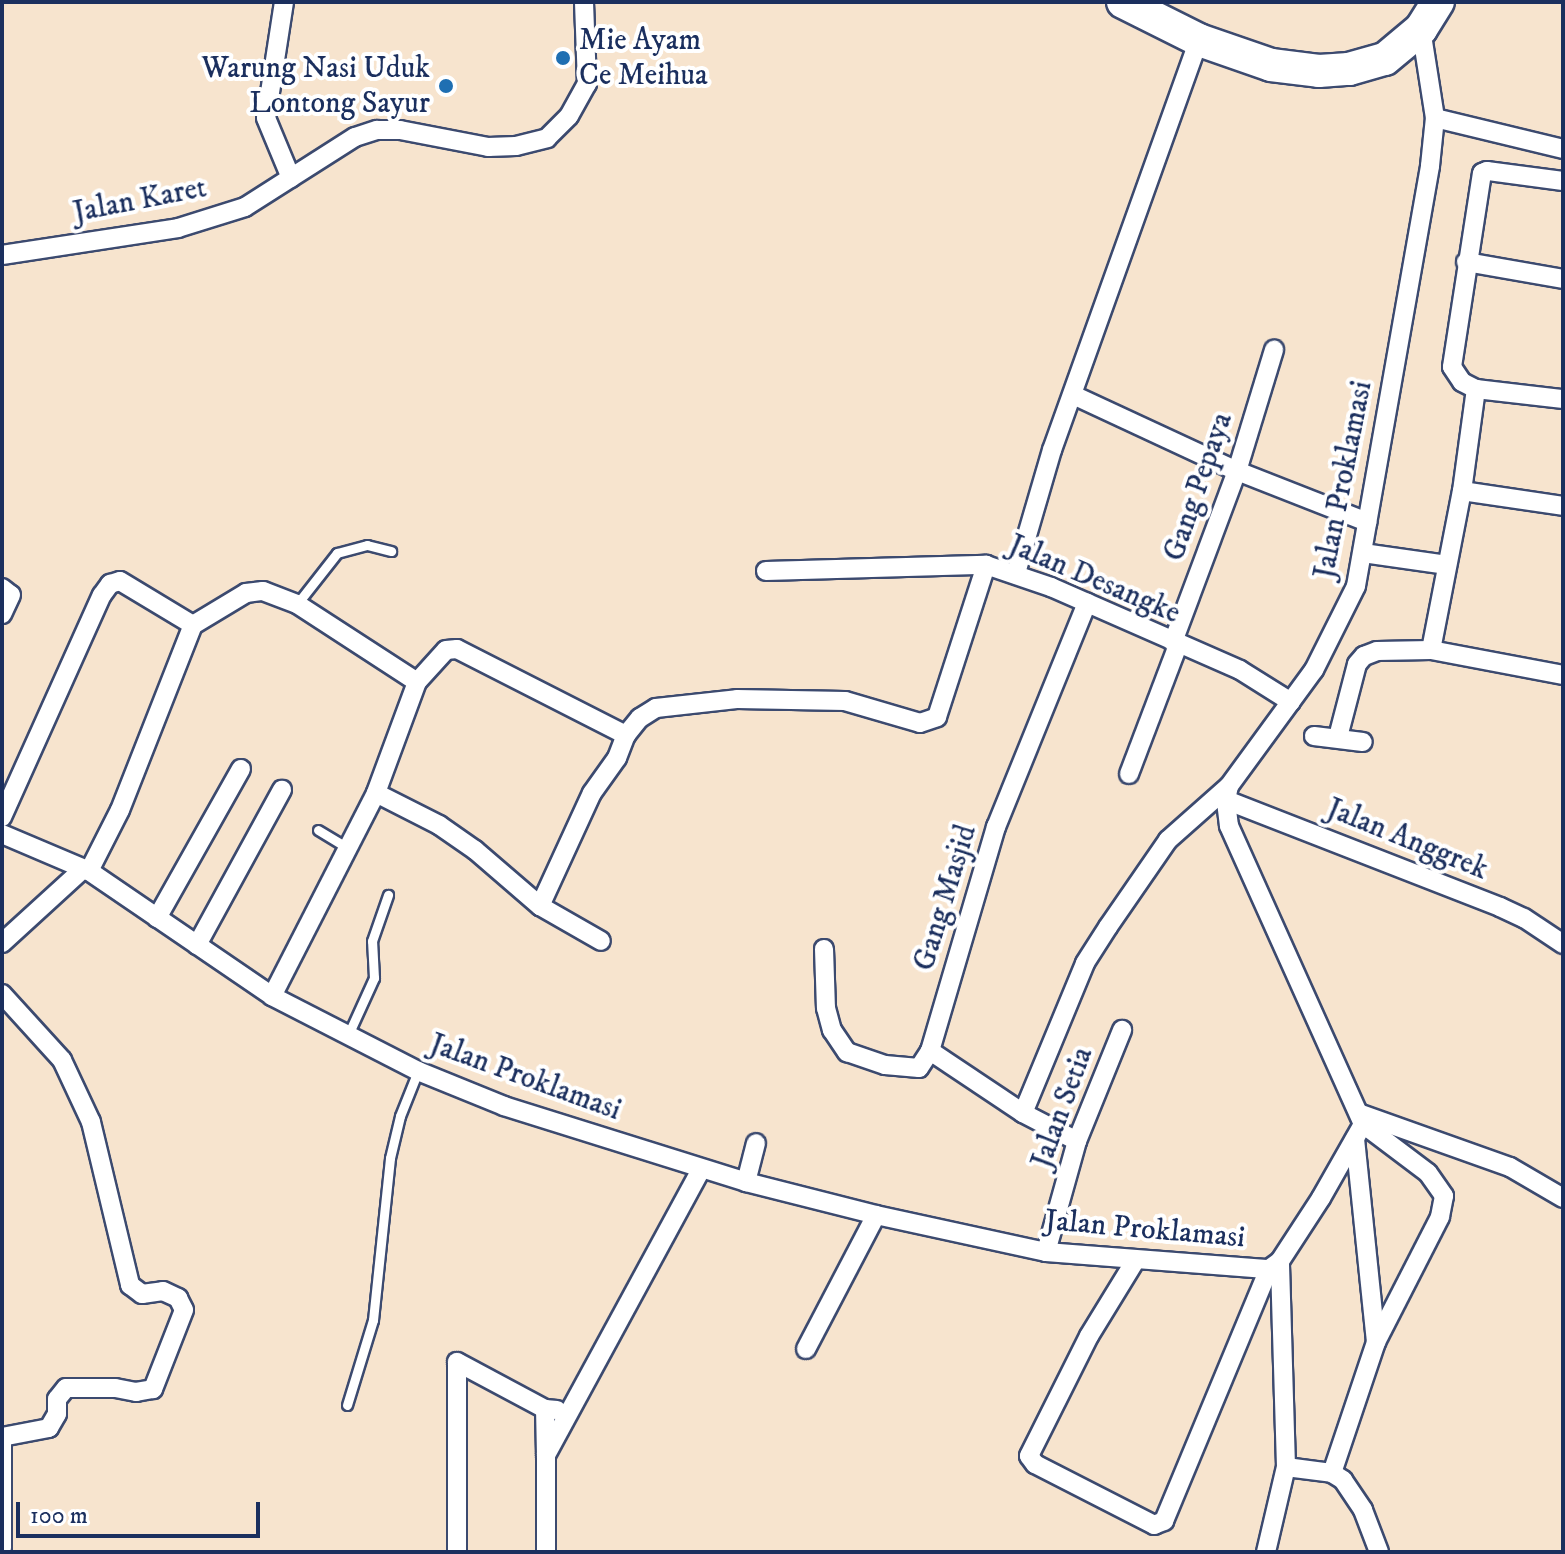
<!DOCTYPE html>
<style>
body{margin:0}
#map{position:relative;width:1565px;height:1554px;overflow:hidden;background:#f7e4ce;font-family:"IM FELL DW Pica",serif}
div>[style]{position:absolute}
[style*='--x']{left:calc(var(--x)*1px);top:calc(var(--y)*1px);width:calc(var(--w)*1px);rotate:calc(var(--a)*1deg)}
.roads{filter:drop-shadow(2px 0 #3c4a6f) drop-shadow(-2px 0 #3c4a6f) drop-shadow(0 2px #3c4a6f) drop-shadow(0 -2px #3c4a6f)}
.lane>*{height:9px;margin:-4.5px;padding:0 4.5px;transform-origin:4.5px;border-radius:4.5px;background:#fff}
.street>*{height:18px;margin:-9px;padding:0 9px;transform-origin:9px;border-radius:9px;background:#fff}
.highway>*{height:32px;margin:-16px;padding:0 16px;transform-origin:16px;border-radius:16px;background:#fff}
.dots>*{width:22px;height:22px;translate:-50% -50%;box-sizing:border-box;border:4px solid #fff;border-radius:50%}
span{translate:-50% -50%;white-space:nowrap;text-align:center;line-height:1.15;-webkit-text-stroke:8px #fff;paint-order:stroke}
.poi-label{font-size:30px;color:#1b2f5e}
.left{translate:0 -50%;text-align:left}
.right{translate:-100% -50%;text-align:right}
.street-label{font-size:30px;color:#1b2f5e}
.frame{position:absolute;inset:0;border:4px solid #1b2f5e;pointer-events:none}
.scale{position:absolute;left:16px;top:1502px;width:244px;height:36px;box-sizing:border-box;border:4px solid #1b2f5e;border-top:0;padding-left:10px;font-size:24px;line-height:28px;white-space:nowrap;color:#1b2f5e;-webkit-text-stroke:6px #fff;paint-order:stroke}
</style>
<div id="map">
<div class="roads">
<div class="lane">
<div style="--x:297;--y:604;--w:65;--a:-51.9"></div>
<div style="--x:337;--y:553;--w:31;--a:-15"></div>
<div style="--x:367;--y:545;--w:25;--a:14"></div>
<div style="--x:318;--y:830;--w:35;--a:31"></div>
<div style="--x:348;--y:1035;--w:63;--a:-65.5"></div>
<div style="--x:374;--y:978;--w:37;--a:-93"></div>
<div style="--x:372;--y:941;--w:49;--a:-70.8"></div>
<div style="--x:347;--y:1405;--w:89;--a:-73"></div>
<div style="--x:373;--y:1320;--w:163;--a:-84"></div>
<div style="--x:390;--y:1158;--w:43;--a:-76.6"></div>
<div style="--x:400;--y:1116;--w:48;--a:-68.2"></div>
</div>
<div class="street">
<div style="--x:284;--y:2;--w:117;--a:98.8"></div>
<div style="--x:266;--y:118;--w:65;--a:67.4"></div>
<div style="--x:1435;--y:118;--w:132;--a:13.6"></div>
<div style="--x:1563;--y:181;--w:77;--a:-172.5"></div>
<div style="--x:1487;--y:171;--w:5;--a:158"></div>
<div style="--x:1482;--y:173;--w:196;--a:98.8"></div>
<div style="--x:1452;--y:367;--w:18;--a:56"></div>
<div style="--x:1462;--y:382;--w:16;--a:27"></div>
<div style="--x:1476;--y:389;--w:88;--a:6.6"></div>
<div style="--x:2;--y:255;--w:178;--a:-8.7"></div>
<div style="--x:178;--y:228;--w:70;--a:-17.4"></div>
<div style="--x:245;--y:207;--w:130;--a:-32.5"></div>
<div style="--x:355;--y:137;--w:23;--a:-18"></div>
<div style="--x:377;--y:130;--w:23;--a:0"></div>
<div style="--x:400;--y:130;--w:90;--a:10.9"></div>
<div style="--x:488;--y:147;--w:28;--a:-2"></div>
<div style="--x:516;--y:146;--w:32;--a:-14"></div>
<div style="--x:547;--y:138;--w:31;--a:-45"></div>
<div style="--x:569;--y:116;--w:37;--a:-61"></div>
<div style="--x:587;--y:84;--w:82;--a:-92.1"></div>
<div style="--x:1466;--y:262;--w:98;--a:9.9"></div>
<div style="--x:1073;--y:395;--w:181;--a:24.9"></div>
<div style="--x:1237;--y:471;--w:140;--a:21.4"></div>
<div style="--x:1462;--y:491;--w:102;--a:8.4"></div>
<div style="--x:1363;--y:553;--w:85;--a:8.1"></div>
<div style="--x:766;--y:571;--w:220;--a:-1.6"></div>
<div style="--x:986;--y:565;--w:69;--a:18.7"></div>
<div style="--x:1051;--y:587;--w:206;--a:23.7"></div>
<div style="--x:1240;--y:670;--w:60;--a:32.1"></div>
<div style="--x:1016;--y:573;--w:128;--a:-73.7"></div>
<div style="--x:1052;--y:450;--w:436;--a:-70.3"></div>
<div style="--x:2;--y:588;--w:11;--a:38"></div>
<div style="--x:11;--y:595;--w:21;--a:115"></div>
<div style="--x:1173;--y:642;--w:183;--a:-69.5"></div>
<div style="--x:1237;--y:471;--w:127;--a:-73"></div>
<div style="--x:1431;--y:650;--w:162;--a:-79"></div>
<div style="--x:1462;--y:491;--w:103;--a:-82.2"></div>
<div style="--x:417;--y:682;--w:43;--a:-47.8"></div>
<div style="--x:446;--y:650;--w:11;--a:-5"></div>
<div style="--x:457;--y:649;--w:190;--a:27"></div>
<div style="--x:1314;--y:736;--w:49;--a:7"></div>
<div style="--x:1338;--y:737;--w:75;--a:-75.4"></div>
<div style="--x:1357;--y:664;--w:11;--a:-49"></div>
<div style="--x:1364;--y:656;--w:14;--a:-21"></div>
<div style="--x:1377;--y:651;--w:54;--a:-1.1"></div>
<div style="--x:1431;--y:650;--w:134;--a:10.7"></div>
<div style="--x:1129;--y:774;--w:138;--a:-69.2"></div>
<div style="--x:376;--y:793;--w:71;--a:26.9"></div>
<div style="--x:439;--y:825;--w:44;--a:34.8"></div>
<div style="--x:475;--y:850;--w:86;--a:40.7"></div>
<div style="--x:540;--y:906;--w:70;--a:29.8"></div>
<div style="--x:1226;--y:800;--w:294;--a:21.3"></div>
<div style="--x:1500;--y:907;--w:26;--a:25"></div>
<div style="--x:1524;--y:918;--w:47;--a:33.7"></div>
<div style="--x:2;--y:817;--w:243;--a:-65.8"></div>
<div style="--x:102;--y:595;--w:14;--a:-54"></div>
<div style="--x:110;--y:584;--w:10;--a:-17"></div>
<div style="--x:120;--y:581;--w:85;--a:31.1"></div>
<div style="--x:193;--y:625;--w:62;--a:-31.1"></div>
<div style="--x:246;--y:593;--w:17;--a:-7"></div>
<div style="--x:263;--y:591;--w:36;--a:21"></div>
<div style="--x:297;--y:604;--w:143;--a:33"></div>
<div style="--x:417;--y:682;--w:118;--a:110.3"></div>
<div style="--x:376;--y:793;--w:228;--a:117.1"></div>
<div style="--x:2;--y:834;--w:95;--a:23"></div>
<div style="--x:89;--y:871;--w:222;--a:34.3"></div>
<div style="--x:272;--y:996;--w:164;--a:27.2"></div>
<div style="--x:418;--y:1071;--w:93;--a:22.1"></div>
<div style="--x:504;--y:1106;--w:254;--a:17.4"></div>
<div style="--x:746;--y:1182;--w:134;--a:14.2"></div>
<div style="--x:876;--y:1215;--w:174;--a:12.3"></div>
<div style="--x:1046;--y:1252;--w:224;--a:4.4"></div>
<div style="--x:1269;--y:1269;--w:14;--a:-36"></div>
<div style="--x:1280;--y:1261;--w:75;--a:-56.9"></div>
<div style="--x:1321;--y:1198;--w:85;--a:-60.4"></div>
<div style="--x:1363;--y:1124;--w:327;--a:-114.2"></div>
<div style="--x:1229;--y:826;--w:26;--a:-97"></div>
<div style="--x:1226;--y:800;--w:14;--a:-78"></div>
<div style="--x:1229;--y:786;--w:144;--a:-53.8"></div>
<div style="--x:1314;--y:670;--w:94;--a:-63.4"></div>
<div style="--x:1356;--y:586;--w:426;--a:-80"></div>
<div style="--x:1430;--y:166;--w:48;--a:-84.1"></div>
<div style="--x:1435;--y:118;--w:90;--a:-98.9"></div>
<div style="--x:89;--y:871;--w:68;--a:-63.1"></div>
<div style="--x:120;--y:810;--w:199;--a:-68.5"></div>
<div style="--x:540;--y:906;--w:124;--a:-65.3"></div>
<div style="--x:592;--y:793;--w:43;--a:-54.5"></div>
<div style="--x:617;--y:758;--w:25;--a:-69"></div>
<div style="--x:626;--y:735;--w:22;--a:-51"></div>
<div style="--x:640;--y:718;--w:19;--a:-32"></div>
<div style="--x:656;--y:708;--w:81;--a:-6.3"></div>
<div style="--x:737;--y:699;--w:108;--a:1.1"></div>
<div style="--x:845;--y:701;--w:78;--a:16.3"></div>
<div style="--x:920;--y:723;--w:18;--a:-19"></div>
<div style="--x:937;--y:717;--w:160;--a:-72.1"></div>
<div style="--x:157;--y:918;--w:171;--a:-60.6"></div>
<div style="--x:2;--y:943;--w:110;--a:-42.4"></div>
<div style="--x:197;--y:945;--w:177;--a:-61.3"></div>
<div style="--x:824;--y:949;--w:59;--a:88.1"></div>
<div style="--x:826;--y:1008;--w:23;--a:75"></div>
<div style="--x:832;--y:1030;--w:27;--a:56"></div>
<div style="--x:847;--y:1052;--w:40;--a:18.9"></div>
<div style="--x:885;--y:1065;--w:34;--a:5"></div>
<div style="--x:919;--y:1068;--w:20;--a:-57"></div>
<div style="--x:2;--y:994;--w:89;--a:47.7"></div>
<div style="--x:62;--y:1060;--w:68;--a:64.9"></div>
<div style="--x:91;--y:1122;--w:168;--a:76.5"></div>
<div style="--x:130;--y:1285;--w:15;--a:37"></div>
<div style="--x:142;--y:1294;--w:21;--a:-8"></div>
<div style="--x:163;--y:1291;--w:17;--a:25"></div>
<div style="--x:178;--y:1298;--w:13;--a:63"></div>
<div style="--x:184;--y:1310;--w:85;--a:111.4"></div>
<div style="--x:153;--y:1389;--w:17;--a:170"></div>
<div style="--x:136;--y:1392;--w:21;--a:-169"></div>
<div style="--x:115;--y:1388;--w:49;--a:180"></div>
<div style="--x:66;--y:1388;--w:14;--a:129"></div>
<div style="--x:57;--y:1399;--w:15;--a:90"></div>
<div style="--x:57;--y:1414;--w:16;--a:120"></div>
<div style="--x:49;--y:1428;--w:48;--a:169.2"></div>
<div style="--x:1023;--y:1113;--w:162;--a:-67.5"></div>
<div style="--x:1085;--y:963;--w:43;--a:-57.4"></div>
<div style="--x:1108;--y:927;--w:106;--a:-55.4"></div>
<div style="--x:1168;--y:840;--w:81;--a:-41.5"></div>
<div style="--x:1361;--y:1114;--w:158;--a:19.6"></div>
<div style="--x:1510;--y:1167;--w:61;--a:30.3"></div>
<div style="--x:1363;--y:1124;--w:81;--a:37"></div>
<div style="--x:1428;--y:1173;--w:28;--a:55"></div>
<div style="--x:1444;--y:1196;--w:21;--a:101"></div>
<div style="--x:1440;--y:1217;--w:140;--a:117.1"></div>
<div style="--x:1077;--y:1141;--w:61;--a:-152.6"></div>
<div style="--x:1023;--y:1113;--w:112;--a:-146.3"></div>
<div style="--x:930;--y:1051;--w:234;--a:-73.6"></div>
<div style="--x:996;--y:827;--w:242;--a:-67.9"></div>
<div style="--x:746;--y:1182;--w:40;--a:-75.6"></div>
<div style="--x:1046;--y:1252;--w:115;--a:-74.4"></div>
<div style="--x:1077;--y:1141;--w:120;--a:-67.9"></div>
<div style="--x:1135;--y:1261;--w:88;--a:121.5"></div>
<div style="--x:1089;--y:1336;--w:134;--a:116.6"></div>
<div style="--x:1029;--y:1456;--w:10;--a:53"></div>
<div style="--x:1035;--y:1464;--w:134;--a:27.1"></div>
<div style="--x:1154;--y:1525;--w:11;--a:-22"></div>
<div style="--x:1164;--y:1521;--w:273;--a:-67.4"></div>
<div style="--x:806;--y:1349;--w:151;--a:-62.4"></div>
<div style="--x:2;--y:1441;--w:107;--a:90"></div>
<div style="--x:546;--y:1455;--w:46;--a:-91.2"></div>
<div style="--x:545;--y:1409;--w:12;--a:5"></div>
<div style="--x:1286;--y:1467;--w:46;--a:7.4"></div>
<div style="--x:1332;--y:1473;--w:13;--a:32"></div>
<div style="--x:1343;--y:1480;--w:36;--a:56"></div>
<div style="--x:1363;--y:1510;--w:45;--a:69.1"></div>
<div style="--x:1332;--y:1473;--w:138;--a:-71.4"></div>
<div style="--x:1376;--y:1342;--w:204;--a:-95.9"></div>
<div style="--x:457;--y:1552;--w:190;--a:-90"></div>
<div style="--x:457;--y:1362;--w:100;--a:28.1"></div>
<div style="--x:546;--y:1552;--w:97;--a:-90"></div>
<div style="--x:546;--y:1455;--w:325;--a:-61.5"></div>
<div style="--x:1266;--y:1552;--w:87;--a:-76.8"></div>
<div style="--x:1286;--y:1467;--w:206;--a:-91.7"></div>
</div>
<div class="highway">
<div style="--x:1123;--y:2;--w:85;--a:26.6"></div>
<div style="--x:1199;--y:40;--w:76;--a:19.1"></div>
<div style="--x:1271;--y:65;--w:48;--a:7.1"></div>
<div style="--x:1319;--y:71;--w:30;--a:-4"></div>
<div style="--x:1349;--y:69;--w:37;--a:-16"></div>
<div style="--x:1385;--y:59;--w:47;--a:-39.8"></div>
<div style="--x:1421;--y:29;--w:32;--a:-58"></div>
</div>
</div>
<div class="dots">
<div style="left:563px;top:58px;background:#1f6fb2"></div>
<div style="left:446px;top:86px;background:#1f6fb2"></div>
</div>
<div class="poi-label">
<span class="left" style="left:579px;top:58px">Mie Ayam<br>Ce Meihua</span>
<span class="right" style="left:430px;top:86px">Warung Nasi Uduk<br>Lontong Sayur</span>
</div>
<div class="street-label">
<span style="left:140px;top:201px;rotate:-11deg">Jalan Karet</span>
<span style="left:1344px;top:480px;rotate:-79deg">Jalan Proklamasi</span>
<span style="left:1199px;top:487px;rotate:-71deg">Gang Pepaya</span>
<span style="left:1094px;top:580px;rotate:23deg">Jalan Desangke</span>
<span style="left:1407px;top:840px;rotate:22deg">Jalan Anggrek</span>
<span style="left:946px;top:898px;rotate:-73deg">Gang Masjid</span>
<span style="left:525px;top:1078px;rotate:20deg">Jalan Proklamasi</span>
<span style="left:1063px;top:1108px;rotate:-70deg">Jalan Setia</span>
<span style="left:1145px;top:1230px;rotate:5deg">Jalan Proklamasi</span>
</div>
<div class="frame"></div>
<div class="scale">100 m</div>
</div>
